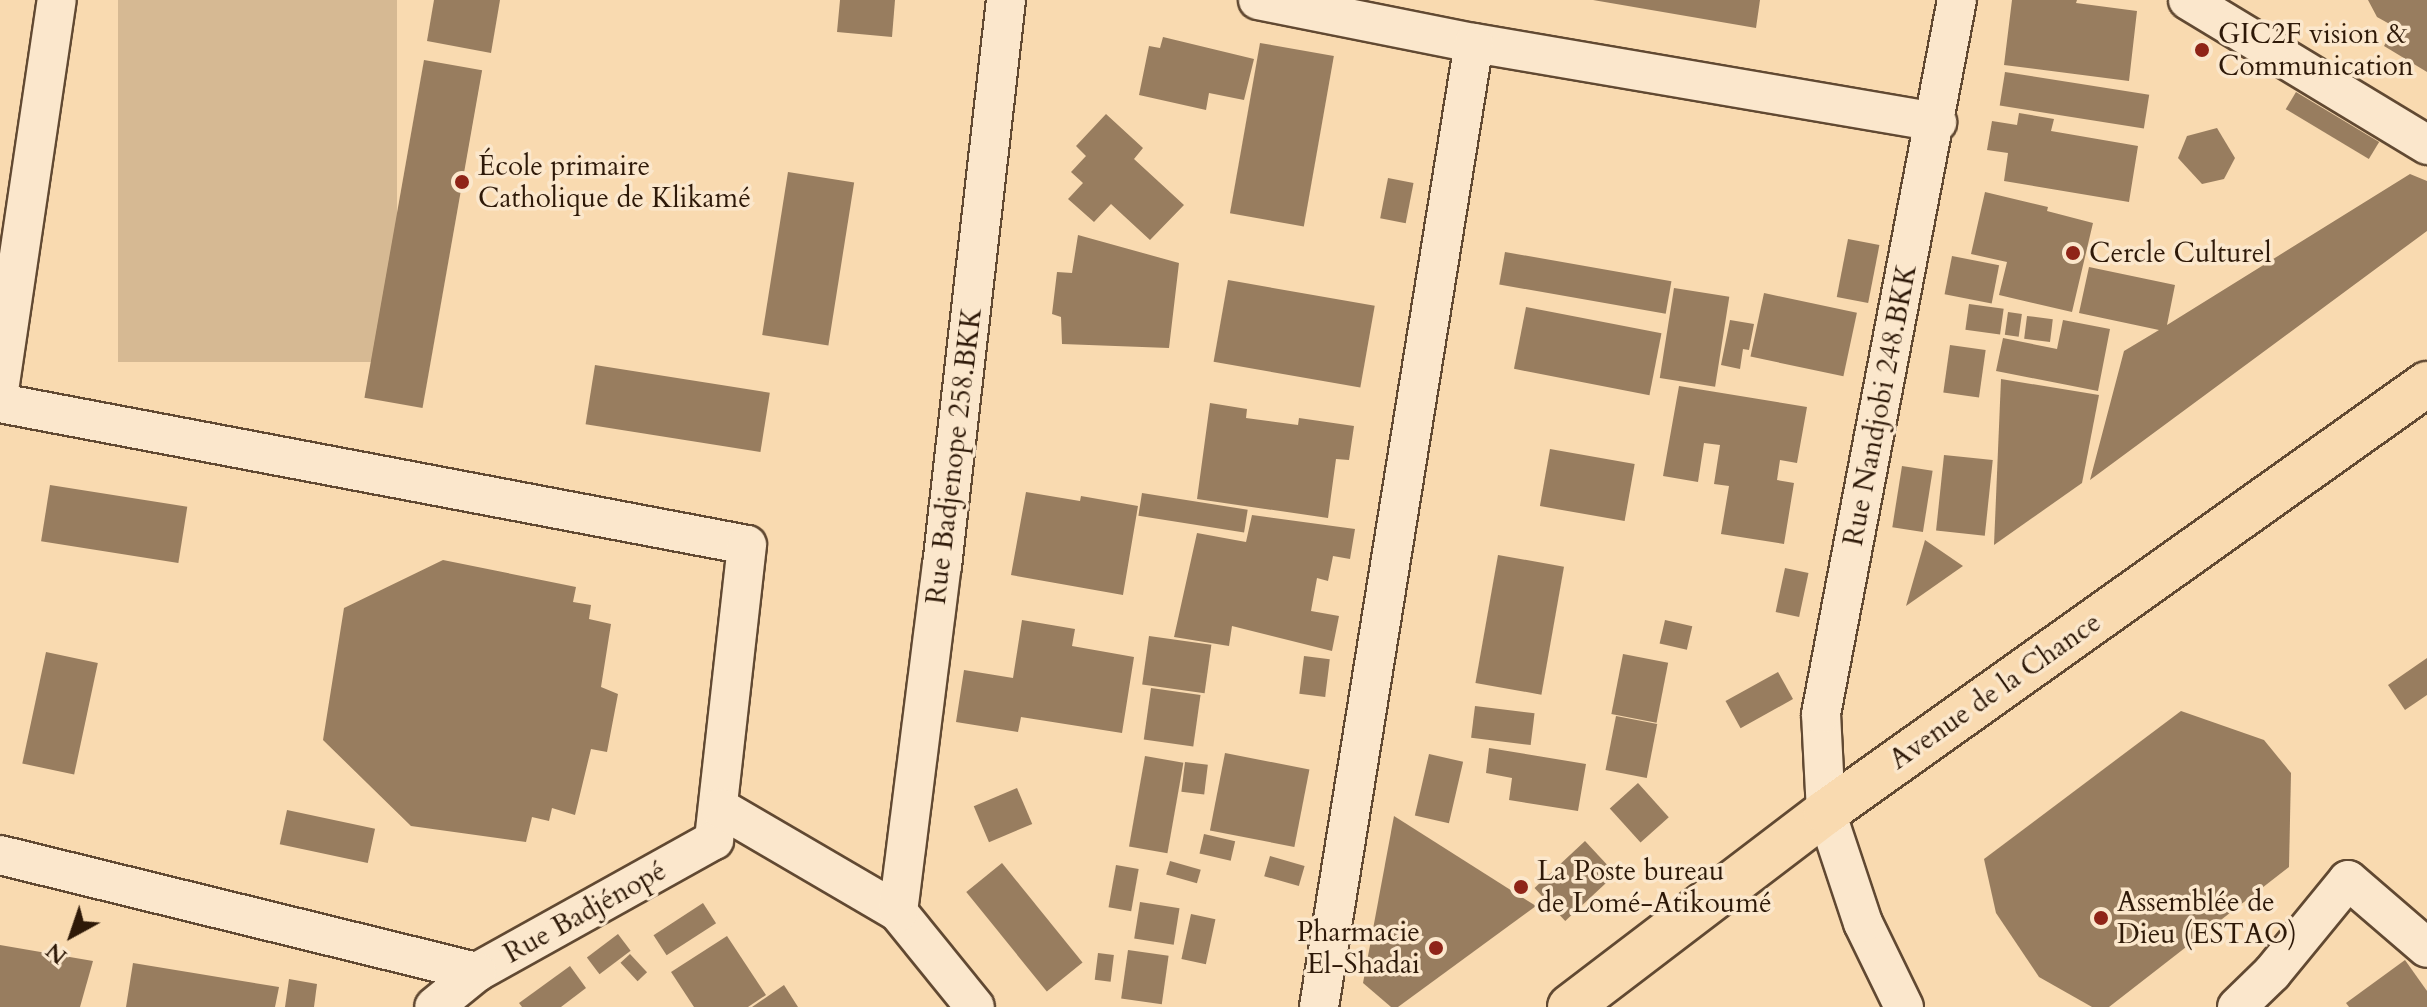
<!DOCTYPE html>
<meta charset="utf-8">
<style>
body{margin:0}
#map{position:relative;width:2427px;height:1007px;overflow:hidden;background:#f9dab0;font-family:Cardo,serif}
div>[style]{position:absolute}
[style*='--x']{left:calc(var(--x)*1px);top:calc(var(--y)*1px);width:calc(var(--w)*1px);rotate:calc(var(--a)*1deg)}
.green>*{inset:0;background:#d6b993;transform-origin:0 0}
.building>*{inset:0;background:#987d5f;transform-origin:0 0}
.roads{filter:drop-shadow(2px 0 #614932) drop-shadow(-2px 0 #614932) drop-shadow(0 2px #614932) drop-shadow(0 -2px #614932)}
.minor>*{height:38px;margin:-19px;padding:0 19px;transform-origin:19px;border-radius:19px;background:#fbe7cc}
.major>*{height:44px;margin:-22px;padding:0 22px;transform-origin:22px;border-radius:22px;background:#f9dab0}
.dots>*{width:22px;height:22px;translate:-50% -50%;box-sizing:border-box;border:4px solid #fbe7cc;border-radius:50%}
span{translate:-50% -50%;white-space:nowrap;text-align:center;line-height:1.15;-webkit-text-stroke:7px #fbe7cc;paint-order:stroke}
.poi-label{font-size:28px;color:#2e1908}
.left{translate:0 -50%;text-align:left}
.right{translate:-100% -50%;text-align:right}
.street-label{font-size:28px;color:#2e1908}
.north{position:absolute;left:32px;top:895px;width:80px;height:80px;-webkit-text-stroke:6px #fbe7cc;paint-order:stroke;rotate:220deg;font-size:22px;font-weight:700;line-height:32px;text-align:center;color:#2e1908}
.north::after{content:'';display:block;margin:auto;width:28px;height:36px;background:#2e1908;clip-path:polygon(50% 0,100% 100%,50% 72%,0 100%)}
</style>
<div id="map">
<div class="green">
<div style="left:118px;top:0;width:279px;height:362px"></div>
</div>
<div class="building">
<div style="clip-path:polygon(434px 0,500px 0,491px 53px,427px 41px)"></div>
<div style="clip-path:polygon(840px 0,895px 0,892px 37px,837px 32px)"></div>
<div style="clip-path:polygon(1593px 0,1760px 0,1756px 28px)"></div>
<div style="clip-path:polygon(2012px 0,2077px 0,2076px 3px,2137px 11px,2129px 81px,2004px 65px)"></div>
<div style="clip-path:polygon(2368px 0,2427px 0,2427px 72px,2384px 46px,2395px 27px,2377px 17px)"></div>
<div style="clip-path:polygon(1163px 37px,1254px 59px,1244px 100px,1209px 93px,1206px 110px,1139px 95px,1149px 46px,1160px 48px)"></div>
<div style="left:1260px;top:43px;width:75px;height:173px;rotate:10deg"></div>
<div style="left:424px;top:60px;width:59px;height:343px;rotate:10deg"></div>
<div style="left:2005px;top:72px;width:146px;height:34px;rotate:9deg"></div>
<div style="left:2296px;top:92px;width:97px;height:20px;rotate:31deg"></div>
<div style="clip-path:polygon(2019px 113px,2054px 119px,2051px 131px,2138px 146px,2129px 202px,2004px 181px,2008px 153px,1987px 150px,1992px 121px,2017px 125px)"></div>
<div style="clip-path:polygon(1106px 114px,1143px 148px,1134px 159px,1184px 205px,1150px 240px,1111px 204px,1094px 222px,1068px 199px,1083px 183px,1071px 172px,1086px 156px,1076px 146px)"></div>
<div style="clip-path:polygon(2217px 128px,2235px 158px,2224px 179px,2202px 184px,2178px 158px,2187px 136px)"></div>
<div style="left:788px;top:172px;width:67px;height:165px;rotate:9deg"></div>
<div style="clip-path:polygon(2410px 174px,2427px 181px,2427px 231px,2090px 480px,2124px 351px,2159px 330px,2079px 313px,2089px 267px,2175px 285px,2167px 325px)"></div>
<div style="left:1388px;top:178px;width:26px;height:41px;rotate:11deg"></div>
<div style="clip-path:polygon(1985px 192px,2048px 207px,2047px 211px,2093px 223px,2072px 312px,1999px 295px,2007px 262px,1971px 254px)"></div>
<div style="clip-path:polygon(1078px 235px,1179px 263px,1169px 348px,1062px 344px,1061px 317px,1052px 314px,1057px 272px,1072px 273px)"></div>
<div style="left:1848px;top:239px;width:32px;height:59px;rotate:11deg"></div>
<div style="left:1505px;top:252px;width:169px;height:33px;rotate:10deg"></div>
<div style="left:1952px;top:256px;width:48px;height:39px;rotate:11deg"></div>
<div style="left:1228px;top:280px;width:149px;height:83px;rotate:10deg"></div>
<div style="left:1674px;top:288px;width:56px;height:91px;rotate:9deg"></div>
<div style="left:1764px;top:293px;width:95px;height:65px;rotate:12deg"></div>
<div style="left:1969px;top:304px;width:35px;height:26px;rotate:8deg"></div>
<div style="left:1526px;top:307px;width:138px;height:63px;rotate:11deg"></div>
<div style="left:2008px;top:312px;width:14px;height:23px;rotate:8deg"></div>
<div style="left:2027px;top:316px;width:26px;height:23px;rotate:7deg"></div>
<div style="clip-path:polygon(1730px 320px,1754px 324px,1749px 350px,1743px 349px,1740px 369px,1721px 365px)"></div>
<div style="clip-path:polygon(2063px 320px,2110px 329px,2098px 391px,1996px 371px,2003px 338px,2057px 349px)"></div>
<div style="left:1950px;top:345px;width:36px;height:48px;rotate:8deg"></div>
<div style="left:595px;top:365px;width:177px;height:60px;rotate:9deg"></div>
<div style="clip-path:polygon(2001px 379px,2099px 395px,2082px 483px,1994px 545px)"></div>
<div style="clip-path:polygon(1679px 386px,1807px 407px,1797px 463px,1780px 460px,1777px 480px,1794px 483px,1784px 544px,1721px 534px,1729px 486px,1714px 484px,1720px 445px,1704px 443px,1698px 482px,1663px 476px)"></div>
<div style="clip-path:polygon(1210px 403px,1247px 409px,1246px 418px,1298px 425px,1299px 418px,1354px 426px,1349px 460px,1336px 459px,1328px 518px,1197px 499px)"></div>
<div style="left:1550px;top:449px;width:86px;height:58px;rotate:10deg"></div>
<div style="left:1944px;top:455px;width:49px;height:76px;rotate:6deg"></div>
<div style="left:1902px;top:466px;width:31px;height:62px;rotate:9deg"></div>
<div style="left:50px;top:485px;width:139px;height:57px;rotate:9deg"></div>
<div style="clip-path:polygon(1026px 492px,1080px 501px,1081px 496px,1138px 506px,1123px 595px,1011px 575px)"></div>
<div style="left:1142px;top:493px;width:107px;height:23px;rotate:9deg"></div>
<div style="clip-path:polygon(1252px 515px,1355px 529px,1350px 559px,1333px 556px,1328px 581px,1317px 578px,1311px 611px,1339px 616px,1332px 651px,1232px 626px,1229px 646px,1174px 637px,1197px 533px,1246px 542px)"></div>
<div style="clip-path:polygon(1925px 540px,1963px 566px,1906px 606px)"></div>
<div style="left:1498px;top:555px;width:67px;height:130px;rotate:10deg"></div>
<div style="clip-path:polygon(443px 560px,576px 587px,573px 602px,591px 605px,589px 619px,611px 624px,601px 687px,618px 694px,607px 752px,591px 749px,575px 815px,552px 808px,549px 821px,532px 817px,526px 842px,411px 826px,323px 740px,344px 608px)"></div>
<div style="left:1785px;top:568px;width:24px;height:45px;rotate:12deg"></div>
<div style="clip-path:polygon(1022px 620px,1075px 629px,1072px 646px,1134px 657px,1122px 733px,1021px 717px,1018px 732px,956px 722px,964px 670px,1013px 678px)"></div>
<div style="left:1665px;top:620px;width:28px;height:24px;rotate:13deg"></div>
<div style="left:1149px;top:636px;width:63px;height:49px;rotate:8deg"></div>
<div style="left:46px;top:652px;width:53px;height:114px;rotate:12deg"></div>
<div style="left:1623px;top:654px;width:46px;height:61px;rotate:11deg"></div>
<div style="left:1304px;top:656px;width:26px;height:38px;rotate:7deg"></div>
<div style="clip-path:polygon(2427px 658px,2427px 695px,2405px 710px,2388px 685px)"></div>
<div style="left:1778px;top:672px;width:31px;height:60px;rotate:61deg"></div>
<div style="left:1151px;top:688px;width:50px;height:52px;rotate:8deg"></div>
<div style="left:1475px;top:706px;width:60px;height:32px;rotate:7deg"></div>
<div style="clip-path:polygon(2181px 711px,2264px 740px,2291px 773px,2289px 867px,2109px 1007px,2092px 1007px,2039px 977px,1996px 913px,1984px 859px)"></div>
<div style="left:1616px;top:716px;width:42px;height:55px;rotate:11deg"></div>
<div style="clip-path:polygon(1489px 748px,1586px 764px,1578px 811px,1509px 800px,1512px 778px,1486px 773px)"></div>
<div style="left:1225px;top:753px;width:86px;height:79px;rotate:11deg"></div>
<div style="left:1429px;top:754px;width:35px;height:63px;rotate:13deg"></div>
<div style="left:1145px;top:756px;width:39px;height:92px;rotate:10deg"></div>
<div style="left:1185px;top:762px;width:23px;height:30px;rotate:7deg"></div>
<div style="left:1638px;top:783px;width:46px;height:38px;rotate:48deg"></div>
<div style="left:1017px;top:788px;width:39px;height:47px;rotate:67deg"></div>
<div style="left:287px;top:810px;width:90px;height:35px;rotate:12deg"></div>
<div style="clip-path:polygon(1394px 816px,1536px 906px,1398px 1007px,1391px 1007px,1363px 983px)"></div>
<div style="left:1204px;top:834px;width:32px;height:20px;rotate:13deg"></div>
<div style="left:1585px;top:841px;width:45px;height:69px;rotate:47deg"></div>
<div style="left:1270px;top:856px;width:36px;height:21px;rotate:16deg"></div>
<div style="left:1170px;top:861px;width:32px;height:14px;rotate:16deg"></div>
<div style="left:1002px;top:863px;width:128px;height:46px;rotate:51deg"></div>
<div style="left:1116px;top:865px;width:23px;height:43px;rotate:10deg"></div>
<div style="left:1140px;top:902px;width:40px;height:37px;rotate:9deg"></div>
<div style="left:703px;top:903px;width:24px;height:59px;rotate:57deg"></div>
<div style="left:1191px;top:914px;width:25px;height:46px;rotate:12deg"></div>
<div style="left:618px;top:934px;width:21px;height:39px;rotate:53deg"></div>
<div style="clip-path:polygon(727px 936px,766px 995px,748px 1007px,694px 1007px,671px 972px)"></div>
<div style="clip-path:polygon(0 945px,93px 961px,80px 1007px,0 1007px)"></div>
<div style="left:1128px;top:950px;width:41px;height:49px;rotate:8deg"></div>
<div style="left:1098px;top:953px;width:16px;height:27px;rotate:7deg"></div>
<div style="left:630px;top:954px;width:25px;height:13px;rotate:47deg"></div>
<div style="clip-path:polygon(2405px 960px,2427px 991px,2427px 1007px,2349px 1007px,2346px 1003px)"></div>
<div style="clip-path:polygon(133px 963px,279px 987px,275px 1007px,126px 1007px)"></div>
<div style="clip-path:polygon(570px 966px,586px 988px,561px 1007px,522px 1007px,519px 1003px)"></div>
<div style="clip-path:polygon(289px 979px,317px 984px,314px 1007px,285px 1007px)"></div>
<div style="clip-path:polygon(784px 985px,798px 1007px,752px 1007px)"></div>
</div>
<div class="roads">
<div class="minor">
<div style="--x:1258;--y:0;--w:220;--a:11.3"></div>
<div style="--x:1474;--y:43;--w:470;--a:9.7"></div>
<div style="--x:2188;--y:0;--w:280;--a:31.2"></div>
<div style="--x:0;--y:384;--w:388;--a:-81.6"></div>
<div style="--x:0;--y:403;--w:760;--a:10.76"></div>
<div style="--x:747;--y:545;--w:297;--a:96.4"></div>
<div style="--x:714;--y:840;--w:271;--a:150.9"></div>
<div style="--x:477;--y:972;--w:55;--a:140.9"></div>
<div style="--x:720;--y:808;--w:206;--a:30.3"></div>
<div style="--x:898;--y:912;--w:122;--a:51"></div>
<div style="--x:0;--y:855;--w:491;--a:13.8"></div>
<div style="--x:898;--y:912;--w:349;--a:-82.8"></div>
<div style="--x:942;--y:566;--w:570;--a:-83.55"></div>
<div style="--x:1319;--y:1007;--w:976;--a:-80.87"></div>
<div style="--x:1904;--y:1007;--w:93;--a:-116"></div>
<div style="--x:1863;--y:923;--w:117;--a:-108.4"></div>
<div style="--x:1826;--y:812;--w:98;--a:-92.9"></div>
<div style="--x:1821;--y:714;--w:727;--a:-79.22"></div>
<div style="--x:2237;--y:1007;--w:49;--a:-44.2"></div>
<div style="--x:2272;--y:973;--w:120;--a:-50.7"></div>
<div style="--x:2348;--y:880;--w:104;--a:40.7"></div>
</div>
<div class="major">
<div style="--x:1570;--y:1007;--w:322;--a:-37.3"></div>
<div style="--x:1826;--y:812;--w:738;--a:-35.46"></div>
</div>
</div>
<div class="dots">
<div style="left:2202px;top:50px;background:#8f2418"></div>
<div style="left:462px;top:182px;background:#8f2418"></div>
<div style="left:2073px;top:253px;background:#8f2418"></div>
<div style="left:1521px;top:887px;background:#8f2418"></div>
<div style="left:2101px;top:918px;background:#8f2418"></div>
<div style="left:1436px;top:948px;background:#8f2418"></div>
</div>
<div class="poi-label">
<span class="left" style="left:2218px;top:50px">GIC2F vision &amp;<br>Communication</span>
<span class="left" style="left:478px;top:182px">École primaire<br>Catholique de Klikamé</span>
<span class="left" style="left:2089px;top:253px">Cercle Culturel</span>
<span class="left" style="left:1537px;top:887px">La Poste bureau<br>de Lomé-Atikoumé</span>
<span class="left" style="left:2117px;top:918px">Assemblée de<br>Dieu (ESTAO)</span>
<span class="right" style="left:1420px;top:948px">Pharmacie<br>El-Shadai</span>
</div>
<div class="street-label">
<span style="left:1880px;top:405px;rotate:-79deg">Rue Nandjobi 248.BKK</span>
<span style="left:954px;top:456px;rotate:-83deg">Rue Badjenope 258.BKK</span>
<span style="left:1995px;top:691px;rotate:-35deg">Avenue de la Chance</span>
<span style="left:585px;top:912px;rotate:-29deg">Rue Badjénopé</span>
</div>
<div class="north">N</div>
</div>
